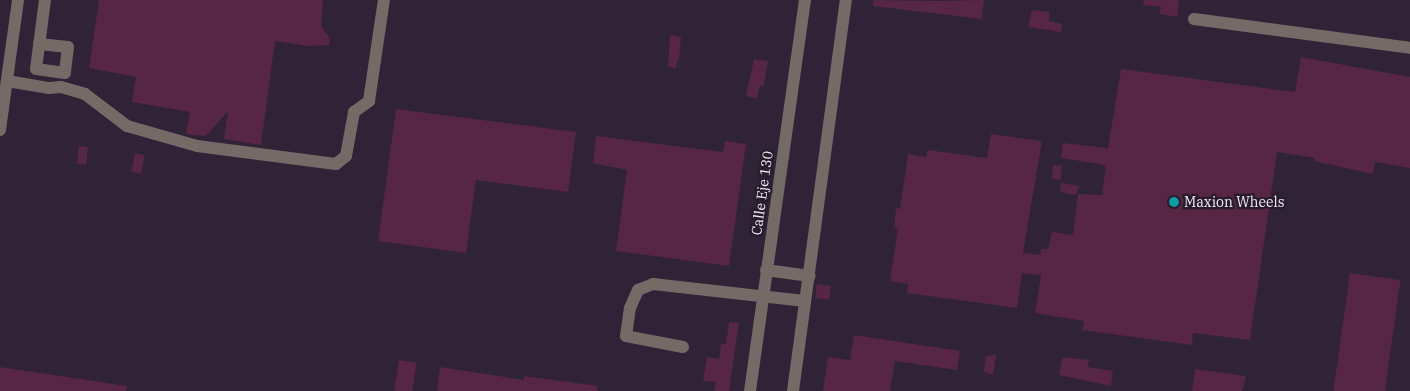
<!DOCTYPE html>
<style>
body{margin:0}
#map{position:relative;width:1410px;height:391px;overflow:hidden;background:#261c2c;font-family:"IBM Plex Serif",serif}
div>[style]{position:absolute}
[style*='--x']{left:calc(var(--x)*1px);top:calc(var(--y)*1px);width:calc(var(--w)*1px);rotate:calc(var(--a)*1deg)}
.built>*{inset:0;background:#302237;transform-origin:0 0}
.building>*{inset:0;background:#562644;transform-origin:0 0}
.minor>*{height:12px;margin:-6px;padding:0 6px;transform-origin:6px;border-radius:6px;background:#746a66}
.dots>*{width:14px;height:14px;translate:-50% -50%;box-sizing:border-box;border:2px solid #261c2c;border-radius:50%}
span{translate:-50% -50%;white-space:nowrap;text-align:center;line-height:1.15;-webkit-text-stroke:4.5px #261c2c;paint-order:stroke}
.street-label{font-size:14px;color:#f2ebf6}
.poi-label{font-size:14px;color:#f2ebf6}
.left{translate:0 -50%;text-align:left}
</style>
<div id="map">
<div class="built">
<div style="left:0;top:0;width:1410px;height:391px"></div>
</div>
<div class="building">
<div style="clip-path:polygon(99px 0,323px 0,321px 27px,330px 38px,329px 45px,309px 46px,275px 41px,261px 145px,224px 139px,228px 111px,208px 134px,205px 136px,186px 134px,190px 112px,132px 102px,136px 77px,89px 68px)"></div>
<div style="clip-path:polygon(873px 0,938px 1px,984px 0,982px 19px,873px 6px)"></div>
<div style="clip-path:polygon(1144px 0,1179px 0,1177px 17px,1159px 14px,1161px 7px,1143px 5px)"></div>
<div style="clip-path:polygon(1032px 10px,1050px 12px,1049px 21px,1062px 24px,1061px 32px,1028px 27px)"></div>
<div style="clip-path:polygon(670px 35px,681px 37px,679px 61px,677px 61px,676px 68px,668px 67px)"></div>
<div style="clip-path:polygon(1301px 57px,1410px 77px,1410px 168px,1375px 162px,1373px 174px,1314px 161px,1315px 158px,1277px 152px,1250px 340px,1193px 333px,1192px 345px,1082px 330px,1084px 321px,1035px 313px,1041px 275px,1022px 273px,1017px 308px,907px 293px,908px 284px,890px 281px,898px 228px,894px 228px,896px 208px,900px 209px,908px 154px,926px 157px,928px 150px,987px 158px,991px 134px,1042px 141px,1023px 253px,1040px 255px,1041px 249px,1048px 249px,1052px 232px,1073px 235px,1078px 194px,1102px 195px,1106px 165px,1061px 158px,1063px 143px,1108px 148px,1121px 69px,1295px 92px)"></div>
<div style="clip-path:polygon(754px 59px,768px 61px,764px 85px,760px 86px,757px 98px,746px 96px)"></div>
<div style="clip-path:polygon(396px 109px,576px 132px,568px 192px,476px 180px,466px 253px,378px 241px)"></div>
<div style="clip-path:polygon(596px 136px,723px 152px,725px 141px,746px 144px,729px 266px,616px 251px,627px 170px,593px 163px)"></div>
<div style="left:79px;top:146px;width:9px;height:18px;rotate:6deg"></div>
<div style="left:135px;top:153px;width:10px;height:19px;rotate:11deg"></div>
<div style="left:1053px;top:165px;width:9px;height:14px;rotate:6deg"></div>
<div style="clip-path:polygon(1061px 183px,1079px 186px,1076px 195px,1060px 192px)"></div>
<div style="left:1350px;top:273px;width:51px;height:119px;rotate:8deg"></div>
<div style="left:817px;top:284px;width:14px;height:14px;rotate:8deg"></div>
<div style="clip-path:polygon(729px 322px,739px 323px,729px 391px,714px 391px,716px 382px,703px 381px,707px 357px,719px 359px,721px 344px,726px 344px)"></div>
<div style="clip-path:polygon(854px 335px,960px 351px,957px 370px,895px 361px,890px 391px,823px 391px,828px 357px,850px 360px)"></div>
<div style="clip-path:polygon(996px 355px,993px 375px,984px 372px,986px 356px)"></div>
<div style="clip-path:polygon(1062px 357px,1089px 360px,1088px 367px,1113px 371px,1111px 386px,1059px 375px)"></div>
<div style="left:399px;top:360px;width:18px;height:31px;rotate:9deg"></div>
<div style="clip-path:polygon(0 367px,127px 386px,126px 391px,0 391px)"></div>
<div style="clip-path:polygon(440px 367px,524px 380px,524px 376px,598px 386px,597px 391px,437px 391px)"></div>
<div style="clip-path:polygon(1195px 369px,1246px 376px,1242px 391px,1192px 391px)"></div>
</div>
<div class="minor">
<div style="--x:1194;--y:19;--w:218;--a:7.6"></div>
<div style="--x:39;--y:44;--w:29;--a:6"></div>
<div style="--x:68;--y:47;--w:26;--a:97"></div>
<div style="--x:65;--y:73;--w:29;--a:-172"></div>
<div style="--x:36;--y:69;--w:70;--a:-82.6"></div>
<div style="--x:7;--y:81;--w:43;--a:9.5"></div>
<div style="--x:49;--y:88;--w:12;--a:-5"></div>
<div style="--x:61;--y:87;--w:25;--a:16"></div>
<div style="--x:85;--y:94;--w:53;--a:37.3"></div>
<div style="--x:127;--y:126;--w:73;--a:15.9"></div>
<div style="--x:197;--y:146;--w:140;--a:7.4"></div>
<div style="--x:336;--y:164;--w:13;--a:-39"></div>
<div style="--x:346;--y:156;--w:45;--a:-79.7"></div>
<div style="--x:354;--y:112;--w:19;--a:-36"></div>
<div style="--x:369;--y:101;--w:102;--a:-81.6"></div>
<div style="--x:0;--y:130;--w:131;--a:-82.1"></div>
<div style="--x:766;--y:270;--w:44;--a:7.8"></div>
<div style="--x:683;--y:347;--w:58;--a:-169.1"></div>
<div style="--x:626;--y:336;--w:28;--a:-82"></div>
<div style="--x:630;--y:308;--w:20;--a:-66"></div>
<div style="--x:638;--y:290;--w:16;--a:-22"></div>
<div style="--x:653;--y:284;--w:153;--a:6.4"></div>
<div style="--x:750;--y:391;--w:395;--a:-82"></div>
<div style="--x:793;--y:391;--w:395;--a:-82.3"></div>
</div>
<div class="dots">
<div style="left:1174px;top:202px;background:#0f9aa8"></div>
</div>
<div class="street-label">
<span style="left:762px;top:193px;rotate:-82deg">Calle Eje 130</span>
</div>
<div class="poi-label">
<span class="left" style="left:1184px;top:202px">Maxion Wheels</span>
</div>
</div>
